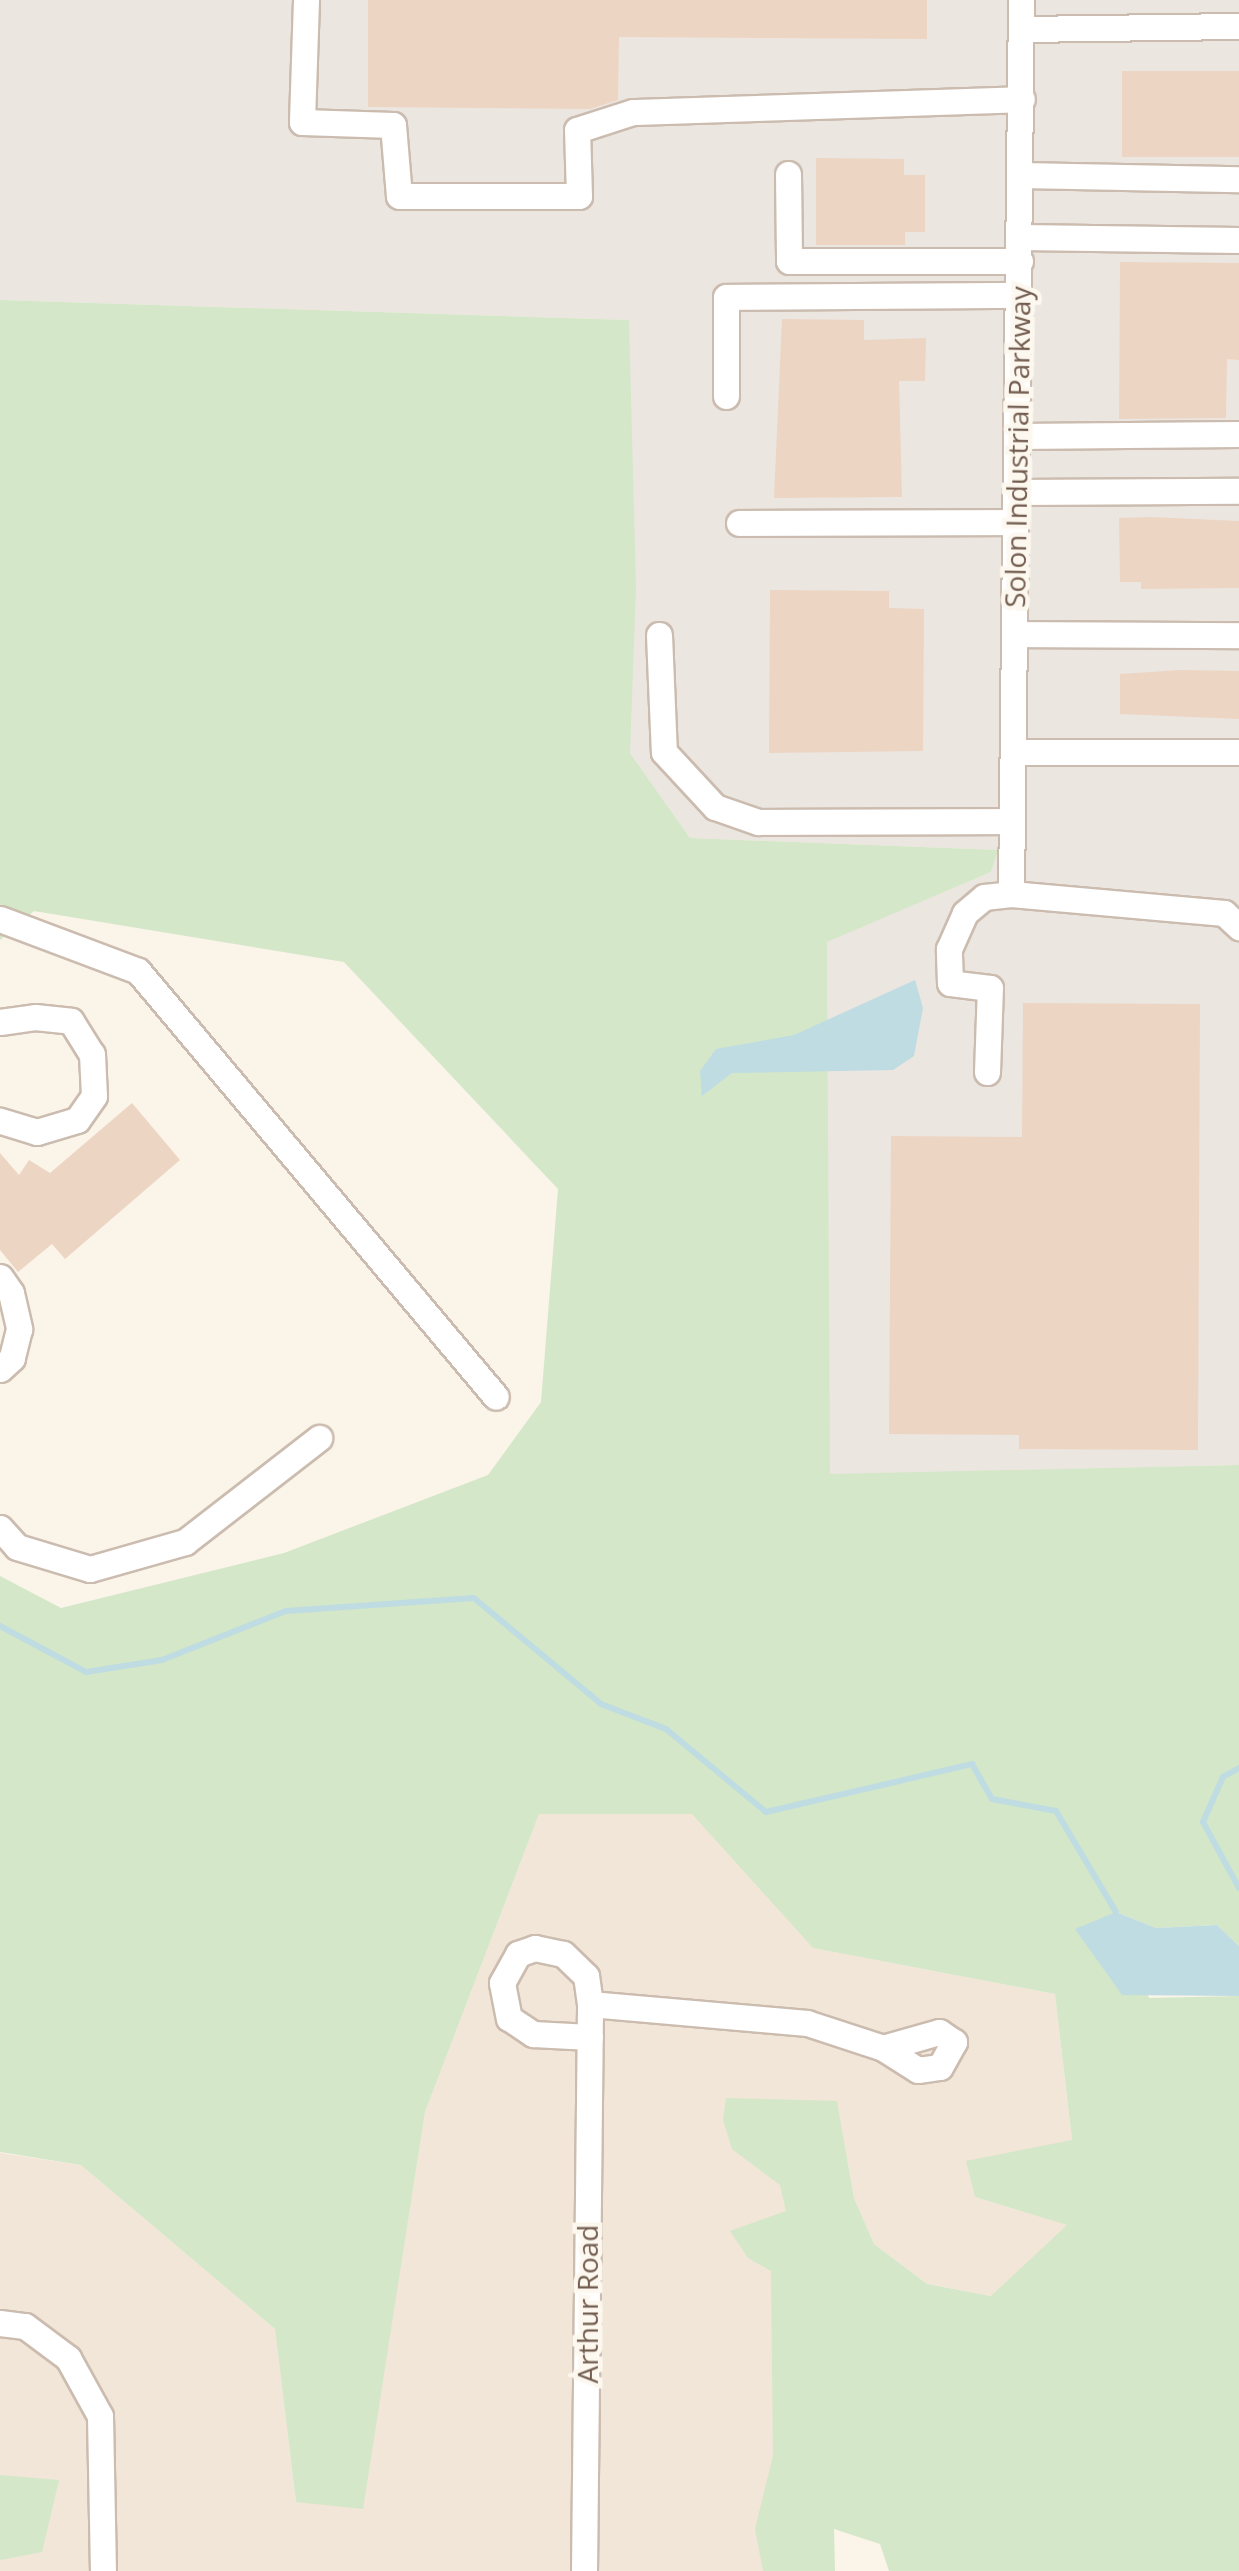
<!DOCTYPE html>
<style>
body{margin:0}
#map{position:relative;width:1239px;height:2571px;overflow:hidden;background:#faf4e9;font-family:"Open Sans",sans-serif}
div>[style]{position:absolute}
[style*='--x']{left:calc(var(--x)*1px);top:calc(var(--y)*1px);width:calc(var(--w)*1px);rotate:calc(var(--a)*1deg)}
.residential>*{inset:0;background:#f1e6d8}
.industrial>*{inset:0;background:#ece6e1}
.green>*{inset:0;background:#d4e7c8}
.water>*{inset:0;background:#bfdce2}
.stream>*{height:6px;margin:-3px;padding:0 3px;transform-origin:3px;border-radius:3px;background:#bfdce2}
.building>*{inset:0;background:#edd5c3;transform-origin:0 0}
.roads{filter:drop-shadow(2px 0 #cbbcaf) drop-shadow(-2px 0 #cbbcaf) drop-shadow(0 2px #cbbcaf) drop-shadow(0 -2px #cbbcaf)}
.minor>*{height:25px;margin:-12.5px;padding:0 12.5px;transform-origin:12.5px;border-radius:12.5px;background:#fff}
span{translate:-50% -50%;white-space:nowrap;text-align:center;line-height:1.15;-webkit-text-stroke:9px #fdf8ef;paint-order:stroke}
.street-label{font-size:28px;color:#725c4f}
</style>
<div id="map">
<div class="residential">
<div style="clip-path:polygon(539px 1814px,693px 1814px,813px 1948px,1055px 1994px,1072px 2141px,975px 2197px,1068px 2225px,992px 2296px,927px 2284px,874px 2244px,854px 2198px,837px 2102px,797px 2571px,0 2571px,0 2153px,81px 2165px,275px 2329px,296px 2502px,363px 2503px,425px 2112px)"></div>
</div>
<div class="industrial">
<div style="clip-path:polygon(0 0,1239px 0,1239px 1465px,829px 1475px,827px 941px,991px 872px,997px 850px,690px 838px,630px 753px,629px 320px,0 300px)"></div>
</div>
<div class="green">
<div style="clip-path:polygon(0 300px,629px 320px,636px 587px,630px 753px,690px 838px,998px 850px,991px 872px,827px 942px,830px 1474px,1239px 1465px,1239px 1946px,1217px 1925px,1156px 1928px,1116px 1912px,1149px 1998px,1239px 1996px,1239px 2571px,889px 2571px,880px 2544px,834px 2529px,835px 2571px,763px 2571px,755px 2529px,773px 2456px,771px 2271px,748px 2258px,730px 2231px,786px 2211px,780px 2185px,732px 2149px,723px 2120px,726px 2098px,837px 2101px,854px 2198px,874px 2244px,927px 2284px,991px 2296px,1067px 2225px,975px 2197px,966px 2161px,1072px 2140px,1055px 1994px,813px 1948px,692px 1814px,539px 1814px,425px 2112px,363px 2509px,296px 2502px,275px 2329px,81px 2165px,0 2152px,0 1576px,61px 1608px,284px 1553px,488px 1475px,541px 1402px,558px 1189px,344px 962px,34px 911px,0 940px)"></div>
<div style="clip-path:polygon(0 2475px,59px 2480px,42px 2552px,0 2560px)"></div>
</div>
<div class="water">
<div style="clip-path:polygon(915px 980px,923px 1008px,914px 1056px,893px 1070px,732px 1073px,702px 1096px,700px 1071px,716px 1049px,794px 1035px)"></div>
<div style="clip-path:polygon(1116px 1912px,1156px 1928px,1217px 1925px,1239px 1946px,1239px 1996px,1122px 1995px,1075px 1929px)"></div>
</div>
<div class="stream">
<div style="--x:0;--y:1626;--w:98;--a:28.1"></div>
<div style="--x:86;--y:1672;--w:77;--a:-9"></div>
<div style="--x:162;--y:1660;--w:133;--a:-21.6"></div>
<div style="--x:286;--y:1611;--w:188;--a:-4"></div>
<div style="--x:474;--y:1598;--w:165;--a:39.8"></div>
<div style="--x:601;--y:1704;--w:70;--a:21"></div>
<div style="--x:666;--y:1729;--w:130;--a:39.7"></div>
<div style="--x:766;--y:1812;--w:212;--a:-13.1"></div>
<div style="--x:972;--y:1764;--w:40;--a:60.3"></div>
<div style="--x:992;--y:1799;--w:65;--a:10.6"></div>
<div style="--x:1056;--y:1811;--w:117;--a:59.3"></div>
<div style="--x:1239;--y:1768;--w:18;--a:151"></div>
<div style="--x:1223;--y:1777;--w:49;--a:114"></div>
<div style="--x:1203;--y:1822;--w:75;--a:61.4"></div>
</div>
<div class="building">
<div style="clip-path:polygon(368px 0,927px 0,927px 39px,619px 37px,618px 100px,590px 109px,368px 107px)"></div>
<div style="left:1122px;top:71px;width:117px;height:86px"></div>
<div style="clip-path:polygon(816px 158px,904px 159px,904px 175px,925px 175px,925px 232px,905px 232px,905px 245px,816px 245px)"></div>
<div style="clip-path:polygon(1120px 262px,1239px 263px,1239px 360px,1227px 359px,1226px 418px,1119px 419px)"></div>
<div style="clip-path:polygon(782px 319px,864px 320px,864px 340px,926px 338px,925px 381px,899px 381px,902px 497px,774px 498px)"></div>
<div style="clip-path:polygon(1150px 517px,1239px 521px,1239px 588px,1141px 589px,1141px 582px,1120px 582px,1119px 518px)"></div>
<div style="clip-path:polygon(770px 590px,889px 591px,889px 608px,924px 609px,923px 751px,769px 753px)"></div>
<div style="clip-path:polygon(1181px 670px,1239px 671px,1239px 719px,1120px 714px,1120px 674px)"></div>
<div style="clip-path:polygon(1023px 1003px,1200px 1004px,1198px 1450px,1019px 1449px,1019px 1435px,889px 1434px,891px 1136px,1022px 1137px)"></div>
<div style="clip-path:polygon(132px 1103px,180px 1160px,65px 1259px,52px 1244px,18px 1272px,0 1250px,0 1153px,19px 1175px,29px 1160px,50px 1173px)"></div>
</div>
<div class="roads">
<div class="minor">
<div style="--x:306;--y:0;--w:122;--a:91.9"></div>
<div style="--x:302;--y:122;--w:91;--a:1.9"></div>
<div style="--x:393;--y:125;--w:71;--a:85.2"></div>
<div style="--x:399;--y:196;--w:180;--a:0"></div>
<div style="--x:579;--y:196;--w:66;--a:-91.7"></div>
<div style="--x:577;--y:130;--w:59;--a:-17.8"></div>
<div style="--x:633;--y:112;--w:389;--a:-1.9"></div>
<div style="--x:1022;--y:29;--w:217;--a:-0.8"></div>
<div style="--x:788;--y:174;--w:87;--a:89.3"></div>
<div style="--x:789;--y:261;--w:231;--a:0"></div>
<div style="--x:1021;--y:175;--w:218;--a:1.1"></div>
<div style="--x:1020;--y:237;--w:219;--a:0.8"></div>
<div style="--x:726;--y:396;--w:99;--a:-90"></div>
<div style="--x:726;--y:297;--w:293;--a:-0.4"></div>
<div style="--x:1017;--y:436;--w:222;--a:-0.5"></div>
<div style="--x:1016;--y:492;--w:223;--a:-0.3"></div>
<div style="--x:739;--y:523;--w:277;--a:-0.2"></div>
<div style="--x:1014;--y:634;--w:225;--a:0.3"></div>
<div style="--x:659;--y:635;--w:117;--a:87.6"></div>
<div style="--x:664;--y:752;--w:75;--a:47.2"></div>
<div style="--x:715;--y:807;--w:46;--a:19.2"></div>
<div style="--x:758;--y:822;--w:254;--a:-0.2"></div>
<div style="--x:1013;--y:752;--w:226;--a:0"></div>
<div style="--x:1011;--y:894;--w:894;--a:-89.36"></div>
<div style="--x:0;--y:919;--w:147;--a:20.6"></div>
<div style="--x:138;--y:971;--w:556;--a:49.96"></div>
<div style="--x:0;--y:1022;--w:35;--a:-8"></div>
<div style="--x:35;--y:1017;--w:36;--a:6"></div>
<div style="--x:71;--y:1021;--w:39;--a:58"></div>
<div style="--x:92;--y:1054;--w:42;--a:87.3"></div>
<div style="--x:94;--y:1096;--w:29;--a:125"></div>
<div style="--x:77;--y:1120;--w:42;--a:163.3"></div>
<div style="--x:37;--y:1132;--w:39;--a:-163"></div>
<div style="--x:987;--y:1072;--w:84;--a:-88"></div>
<div style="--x:990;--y:988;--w:40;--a:-172.9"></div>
<div style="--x:950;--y:983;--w:34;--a:-92"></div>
<div style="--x:949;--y:949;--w:39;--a:-66"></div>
<div style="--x:965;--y:913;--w:25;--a:-40"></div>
<div style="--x:984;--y:897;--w:27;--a:-6"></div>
<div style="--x:1011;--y:894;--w:214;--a:5.1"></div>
<div style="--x:1224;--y:913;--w:21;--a:43"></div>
<div style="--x:0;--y:1277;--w:19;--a:55"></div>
<div style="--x:11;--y:1293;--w:37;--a:77"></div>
<div style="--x:19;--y:1329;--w:30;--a:104"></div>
<div style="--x:12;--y:1358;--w:16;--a:137"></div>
<div style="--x:0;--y:1528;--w:25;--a:48"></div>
<div style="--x:17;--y:1547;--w:76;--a:16.8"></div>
<div style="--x:90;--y:1569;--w:99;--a:-15.9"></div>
<div style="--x:185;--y:1542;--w:170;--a:-37.8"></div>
<div style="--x:590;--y:2004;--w:218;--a:5"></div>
<div style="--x:807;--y:2023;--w:80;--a:18.2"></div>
<div style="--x:883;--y:2048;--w:41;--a:32.2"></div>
<div style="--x:918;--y:2070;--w:22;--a:-8"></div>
<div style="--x:940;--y:2067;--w:29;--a:-61"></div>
<div style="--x:954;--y:2042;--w:18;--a:-146"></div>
<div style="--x:939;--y:2032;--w:58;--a:164.1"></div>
<div style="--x:0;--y:2323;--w:25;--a:7"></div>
<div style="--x:25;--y:2326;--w:54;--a:36.7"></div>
<div style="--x:68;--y:2358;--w:66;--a:61.1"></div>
<div style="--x:100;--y:2416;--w:155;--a:88.9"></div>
<div style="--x:584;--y:2571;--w:567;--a:-89.39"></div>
<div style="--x:590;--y:2004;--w:28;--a:-98"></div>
<div style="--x:586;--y:1976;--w:32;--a:-136"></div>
<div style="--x:563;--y:1954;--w:29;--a:-168"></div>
<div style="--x:535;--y:1948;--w:18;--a:161"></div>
<div style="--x:518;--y:1954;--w:33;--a:119"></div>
<div style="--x:502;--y:1983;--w:36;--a:79"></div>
<div style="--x:509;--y:2018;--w:29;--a:34"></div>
<div style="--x:533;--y:2034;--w:57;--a:3"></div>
</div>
</div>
<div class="street-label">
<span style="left:1017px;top:447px;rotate:-89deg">Solon Industrial Parkway</span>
<span style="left:587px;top:2304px;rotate:-90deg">Arthur Road</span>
</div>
</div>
